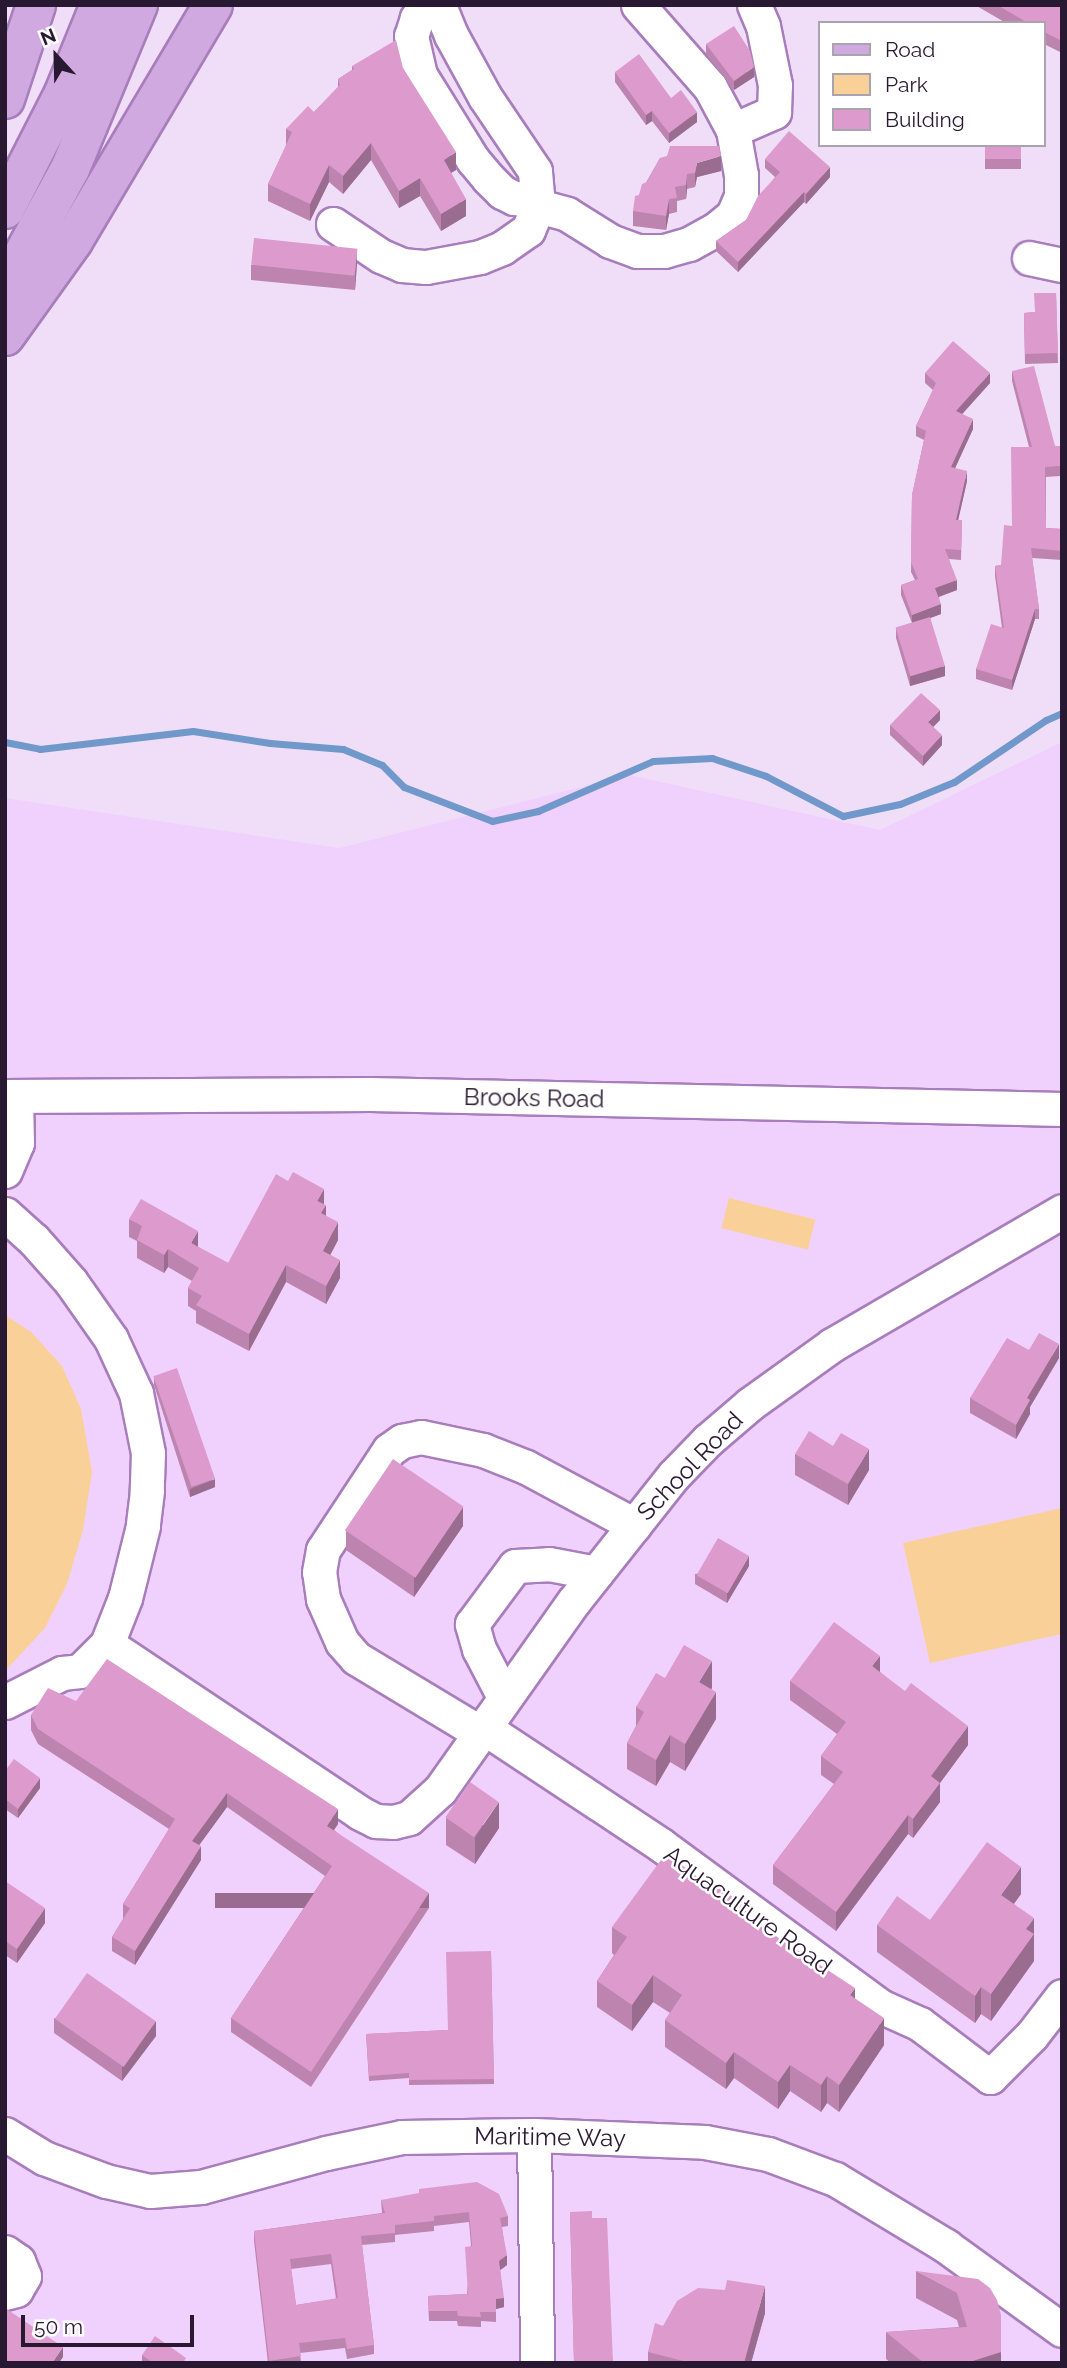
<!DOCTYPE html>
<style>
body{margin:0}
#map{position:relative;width:1067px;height:2368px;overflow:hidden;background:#f0def9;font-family:Raleway,sans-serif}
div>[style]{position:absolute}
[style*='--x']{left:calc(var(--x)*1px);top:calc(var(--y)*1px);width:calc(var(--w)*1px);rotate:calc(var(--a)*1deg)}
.built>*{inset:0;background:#f0d1fe}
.green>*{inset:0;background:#f9d098;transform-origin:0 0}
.stream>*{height:7px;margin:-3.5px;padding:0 3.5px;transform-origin:3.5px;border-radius:3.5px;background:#7198ca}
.roads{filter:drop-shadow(2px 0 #a87dbc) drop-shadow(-2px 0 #a87dbc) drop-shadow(0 2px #a87dbc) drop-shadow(0 -2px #a87dbc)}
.minor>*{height:33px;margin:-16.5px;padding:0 16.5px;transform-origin:16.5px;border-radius:16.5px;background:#fff}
.major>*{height:38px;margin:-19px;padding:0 19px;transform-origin:19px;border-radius:19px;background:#d0a9e0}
.wall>*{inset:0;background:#bd84b0;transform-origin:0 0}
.shaded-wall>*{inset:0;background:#9a6c90;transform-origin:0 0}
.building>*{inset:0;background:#dc9acd;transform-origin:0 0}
span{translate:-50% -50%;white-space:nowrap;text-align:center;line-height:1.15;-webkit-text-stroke:5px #fff;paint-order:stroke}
.street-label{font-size:24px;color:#291831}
.frame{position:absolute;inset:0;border:7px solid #291831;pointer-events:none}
.legend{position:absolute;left:818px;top:21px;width:228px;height:126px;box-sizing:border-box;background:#fff;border:2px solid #a9a3ad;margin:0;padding:9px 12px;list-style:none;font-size:21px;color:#291831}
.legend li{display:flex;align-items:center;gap:14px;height:35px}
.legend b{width:35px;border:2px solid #a9a3ad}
.north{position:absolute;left:21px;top:21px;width:70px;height:70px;-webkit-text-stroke:5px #fff;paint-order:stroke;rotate:338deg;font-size:19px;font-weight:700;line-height:28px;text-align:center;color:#291831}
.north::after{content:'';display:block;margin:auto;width:24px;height:32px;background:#291831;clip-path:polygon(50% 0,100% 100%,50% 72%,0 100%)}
.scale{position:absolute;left:21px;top:2315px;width:173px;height:32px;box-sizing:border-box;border:4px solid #291831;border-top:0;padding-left:9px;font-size:21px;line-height:24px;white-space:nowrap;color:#291831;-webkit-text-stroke:5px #fff;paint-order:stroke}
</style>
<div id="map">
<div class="built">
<div style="clip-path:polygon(1062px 742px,1062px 2363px,5px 2363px,5px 798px,339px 848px,629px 775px,880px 830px)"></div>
</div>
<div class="green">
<div style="left:729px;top:1198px;width:89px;height:31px;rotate:14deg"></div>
<div style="clip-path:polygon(5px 1315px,31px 1332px,62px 1366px,81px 1409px,92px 1472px,83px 1530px,67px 1584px,45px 1628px,5px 1671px)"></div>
<div style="clip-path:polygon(1062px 1508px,1062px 1634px,930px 1663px,903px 1543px)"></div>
</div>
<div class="stream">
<div style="--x:5;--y:742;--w:36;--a:11"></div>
<div style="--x:40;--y:749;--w:154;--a:-6.7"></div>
<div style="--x:193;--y:731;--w:78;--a:8.9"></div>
<div style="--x:270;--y:743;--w:73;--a:4.7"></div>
<div style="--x:343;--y:749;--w:42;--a:22.3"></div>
<div style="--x:382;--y:765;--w:31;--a:45"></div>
<div style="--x:404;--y:787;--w:94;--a:21.1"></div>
<div style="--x:492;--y:821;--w:47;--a:-12.3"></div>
<div style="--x:538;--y:811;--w:125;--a:-23.5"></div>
<div style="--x:653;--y:761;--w:59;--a:-2.9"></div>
<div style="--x:712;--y:758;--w:57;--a:18.4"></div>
<div style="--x:766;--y:776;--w:87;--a:27.5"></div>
<div style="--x:843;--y:816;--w:58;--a:-11.9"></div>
<div style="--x:900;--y:804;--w:58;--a:-22.2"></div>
<div style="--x:954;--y:782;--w:111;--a:-34"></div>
<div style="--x:1046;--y:720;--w:17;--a:-24"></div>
</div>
<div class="roads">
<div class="minor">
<div style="--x:433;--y:5;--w:21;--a:141"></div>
<div style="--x:417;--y:18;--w:19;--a:108"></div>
<div style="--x:411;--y:36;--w:40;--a:77"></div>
<div style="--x:420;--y:75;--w:100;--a:58.1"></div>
<div style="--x:473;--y:160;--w:23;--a:50"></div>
<div style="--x:488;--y:178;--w:20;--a:45"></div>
<div style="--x:502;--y:192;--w:13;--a:27"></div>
<div style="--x:514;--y:198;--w:11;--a:5"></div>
<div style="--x:525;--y:199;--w:13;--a:-27"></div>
<div style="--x:733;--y:130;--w:45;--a:-23.7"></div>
<div style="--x:774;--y:112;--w:27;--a:-88"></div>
<div style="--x:775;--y:85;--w:60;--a:-101.5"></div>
<div style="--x:763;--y:26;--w:23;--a:-113"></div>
<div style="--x:538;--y:206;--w:30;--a:15"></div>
<div style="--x:567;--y:214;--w:51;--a:32.1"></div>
<div style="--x:610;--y:241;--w:29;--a:20"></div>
<div style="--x:637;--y:251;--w:27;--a:0"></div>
<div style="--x:664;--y:251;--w:26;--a:-16"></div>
<div style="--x:689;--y:244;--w:31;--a:-29"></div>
<div style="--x:716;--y:229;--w:22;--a:-39"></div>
<div style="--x:733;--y:215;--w:21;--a:-67"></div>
<div style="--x:741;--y:196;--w:21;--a:-90"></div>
<div style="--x:741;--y:175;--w:46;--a:-100.1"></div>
<div style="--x:733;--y:130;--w:49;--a:-118.1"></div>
<div style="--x:710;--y:87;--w:109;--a:-131.3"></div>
<div style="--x:333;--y:224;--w:58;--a:33.7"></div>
<div style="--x:381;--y:256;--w:23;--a:23"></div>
<div style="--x:402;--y:265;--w:24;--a:5"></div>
<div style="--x:426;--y:267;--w:55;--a:-10.5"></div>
<div style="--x:480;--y:257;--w:24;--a:-22"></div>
<div style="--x:502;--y:248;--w:32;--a:-35"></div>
<div style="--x:528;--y:230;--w:26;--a:-67"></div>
<div style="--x:538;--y:206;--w:35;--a:-95"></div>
<div style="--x:535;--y:171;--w:89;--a:-124"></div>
<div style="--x:485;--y:97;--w:71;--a:-118.7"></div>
<div style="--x:451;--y:35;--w:32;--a:-112"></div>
<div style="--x:1029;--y:258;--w:34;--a:12"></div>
<div style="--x:5;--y:1096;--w:365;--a:-0.3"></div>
<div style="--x:370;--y:1094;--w:692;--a:1.24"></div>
<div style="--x:5;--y:1171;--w:30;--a:-67"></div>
<div style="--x:17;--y:1143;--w:47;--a:-91.2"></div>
<div style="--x:5;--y:1214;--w:38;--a:42"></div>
<div style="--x:33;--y:1239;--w:57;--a:48.5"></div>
<div style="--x:71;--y:1282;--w:70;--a:54.9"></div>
<div style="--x:111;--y:1339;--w:60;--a:65.2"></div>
<div style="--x:136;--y:1393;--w:61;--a:78.7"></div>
<div style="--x:148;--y:1453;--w:38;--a:92"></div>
<div style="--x:147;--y:1491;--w:35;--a:97"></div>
<div style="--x:143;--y:1526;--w:74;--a:104"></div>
<div style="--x:125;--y:1598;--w:49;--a:111.4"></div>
<div style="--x:107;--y:1644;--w:304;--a:33.7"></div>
<div style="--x:360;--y:1813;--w:18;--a:27"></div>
<div style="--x:376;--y:1821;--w:17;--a:3"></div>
<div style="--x:393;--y:1822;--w:16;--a:-14"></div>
<div style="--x:409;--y:1818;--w:42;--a:-42.1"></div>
<div style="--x:440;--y:1790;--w:232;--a:-54.7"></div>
<div style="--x:574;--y:1601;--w:161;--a:-51.6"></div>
<div style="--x:674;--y:1475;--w:49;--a:-45.8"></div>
<div style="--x:708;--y:1440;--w:55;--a:-40.6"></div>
<div style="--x:750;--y:1404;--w:101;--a:-35.7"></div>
<div style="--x:832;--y:1345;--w:266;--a:-30.2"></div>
<div style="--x:504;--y:1697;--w:54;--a:-117.5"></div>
<div style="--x:479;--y:1649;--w:26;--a:-106"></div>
<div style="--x:472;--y:1624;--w:72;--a:-53.4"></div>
<div style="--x:515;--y:1566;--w:34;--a:-3"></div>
<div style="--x:549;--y:1564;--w:48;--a:10.8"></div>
<div style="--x:5;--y:1702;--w:64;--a:-27"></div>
<div style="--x:62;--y:1673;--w:18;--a:-6"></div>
<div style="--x:80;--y:1671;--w:38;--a:-45"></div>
<div style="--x:486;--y:1729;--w:210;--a:33.5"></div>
<div style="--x:661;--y:1845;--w:272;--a:36.3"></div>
<div style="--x:880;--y:2006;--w:44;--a:24.2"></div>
<div style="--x:920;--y:2024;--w:88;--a:37.1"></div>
<div style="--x:990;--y:2077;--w:59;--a:-45"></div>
<div style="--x:1032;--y:2035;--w:49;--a:-52.4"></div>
<div style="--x:482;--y:1734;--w:147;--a:-148.9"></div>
<div style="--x:356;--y:1658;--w:21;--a:-131"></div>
<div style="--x:342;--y:1642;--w:47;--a:-113.8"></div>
<div style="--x:323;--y:1599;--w:27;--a:-98"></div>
<div style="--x:319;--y:1572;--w:22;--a:-80"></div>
<div style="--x:323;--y:1550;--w:120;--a:-56.6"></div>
<div style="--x:389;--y:1450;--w:16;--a:-35"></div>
<div style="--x:402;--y:1441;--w:19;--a:-12"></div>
<div style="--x:421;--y:1437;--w:63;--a:11.8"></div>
<div style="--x:483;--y:1450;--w:46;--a:21.6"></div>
<div style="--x:526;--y:1467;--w:123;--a:28.2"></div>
<div style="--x:5;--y:2134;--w:46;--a:31.6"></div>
<div style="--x:44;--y:2158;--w:66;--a:20.4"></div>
<div style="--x:106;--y:2181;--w:45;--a:12.8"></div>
<div style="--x:150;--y:2191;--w:51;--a:-4.5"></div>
<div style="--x:201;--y:2187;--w:130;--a:-15.2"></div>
<div style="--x:326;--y:2153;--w:78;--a:-11.9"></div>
<div style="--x:402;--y:2137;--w:132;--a:-0.9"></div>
<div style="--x:534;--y:2135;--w:171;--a:2.3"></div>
<div style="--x:705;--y:2142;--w:64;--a:10.8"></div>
<div style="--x:768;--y:2154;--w:72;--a:20.5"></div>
<div style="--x:835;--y:2179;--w:130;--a:31.1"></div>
<div style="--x:946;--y:2246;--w:143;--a:35.9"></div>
<div style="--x:534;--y:2135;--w:228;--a:89.2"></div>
<div style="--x:5;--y:2252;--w:16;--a:35"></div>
<div style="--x:18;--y:2261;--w:16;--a:68"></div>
<div style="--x:24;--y:2276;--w:16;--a:120"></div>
<div style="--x:16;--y:2290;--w:11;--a:165"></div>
</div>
<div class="major">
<div style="--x:5;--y:99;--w:99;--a:-71.7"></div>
<div style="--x:5;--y:209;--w:130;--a:-63"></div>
<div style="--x:64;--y:93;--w:95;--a:-67.8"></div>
<div style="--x:5;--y:288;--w:136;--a:-61.4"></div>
<div style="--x:70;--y:169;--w:178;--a:-67.5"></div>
<div style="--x:5;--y:336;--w:117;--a:-54.4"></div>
<div style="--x:73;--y:241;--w:274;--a:-59.3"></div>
</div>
</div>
<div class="wall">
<div style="clip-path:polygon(975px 5px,1062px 5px,1062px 53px,1044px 44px,1044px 23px,1006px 23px)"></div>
<div style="clip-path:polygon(706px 44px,754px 77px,734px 90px,706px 54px)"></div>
<div style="clip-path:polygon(352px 66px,403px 68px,456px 170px,451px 173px,466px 216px,441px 231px,420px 196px,399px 208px,371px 160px,343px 194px,329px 182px,310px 221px,268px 201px,268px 184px,286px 146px,286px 129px,314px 112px,338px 87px,338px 79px,352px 70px)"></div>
<div style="clip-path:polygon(615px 72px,671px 98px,697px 122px,669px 143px,652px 121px,646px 125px,615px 82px)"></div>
<div style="left:985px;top:145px;width:36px;height:24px"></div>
<div style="clip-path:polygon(660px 158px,721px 171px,697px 177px,695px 187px,687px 189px,686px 199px,677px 201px,677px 212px,669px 214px,666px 230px,633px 226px,633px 211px,639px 195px)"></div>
<div style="clip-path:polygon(765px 159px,830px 177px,806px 204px,804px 202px,738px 272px,716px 251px,716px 241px,746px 220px,775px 177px,765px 168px)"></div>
<div style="clip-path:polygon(357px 263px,355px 290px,251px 280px,251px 265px)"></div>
<div style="clip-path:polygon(1056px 293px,1058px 363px,1025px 364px,1024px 313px,1035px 312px)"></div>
<div style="clip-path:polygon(1012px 371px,1055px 446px,1060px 446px,1060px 476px,1046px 477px,1046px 528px,1062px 529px,1062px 560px,1032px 558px,1039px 609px,1039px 619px,1035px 619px,1012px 690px,976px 679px,976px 669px,1002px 628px,995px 576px,995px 566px,1001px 565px,1012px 526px,1029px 447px,1012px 381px)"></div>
<div style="clip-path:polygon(925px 373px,990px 383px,962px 414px,973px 429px,955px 468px,967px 481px,958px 520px,962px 520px,961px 560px,949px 559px,957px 590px,939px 597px,941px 614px,930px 618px,945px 676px,910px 686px,896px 638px,896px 628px,912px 623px,901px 595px,901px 585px,915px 580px,911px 572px,912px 495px,924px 440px,916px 436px,916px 426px,933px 390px,925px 383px)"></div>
<div style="clip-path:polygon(940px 720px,933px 727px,942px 745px,923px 766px,890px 735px,890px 725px)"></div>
<div style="clip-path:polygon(324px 1204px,326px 1216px,338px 1240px,330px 1255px,340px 1278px,326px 1304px,286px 1282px,249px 1351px,196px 1323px,196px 1311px,188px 1306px,188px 1288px,192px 1281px,168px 1267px,164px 1273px,137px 1258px,137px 1241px,129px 1237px,129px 1219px,198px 1247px,228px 1263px)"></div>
<div style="clip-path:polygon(1029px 1350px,1059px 1358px,1030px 1407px,1030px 1414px,1016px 1439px,970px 1413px,970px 1398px)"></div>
<div style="clip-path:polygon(154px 1377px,215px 1487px,190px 1497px,154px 1385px)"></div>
<div style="clip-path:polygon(795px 1454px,869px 1470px,848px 1505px,795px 1475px)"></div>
<div style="clip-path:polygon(463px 1526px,414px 1597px,346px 1550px,346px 1531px)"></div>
<div style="clip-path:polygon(749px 1566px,727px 1603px,695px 1584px,695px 1574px)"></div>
<div style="clip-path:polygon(880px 1672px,968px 1745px,940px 1783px,940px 1802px,913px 1838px,908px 1834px,836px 1931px,773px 1884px,773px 1865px,834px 1784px,821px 1775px,821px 1756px,837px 1734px,790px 1700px,790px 1681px)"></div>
<div style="clip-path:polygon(665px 1678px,712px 1688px,711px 1689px,716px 1719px,685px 1771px,670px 1762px,656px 1786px,627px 1769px,627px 1743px,636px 1726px,636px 1707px)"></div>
<div style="clip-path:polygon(31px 1715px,338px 1824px,334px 1830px,429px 1908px,311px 2087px,231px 2032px,231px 2018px,325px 1876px,227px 1807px,199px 1845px,201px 1860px,135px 1965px,112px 1951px,112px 1937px,123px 1919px,123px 1904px,169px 1829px,38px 1744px,31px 1730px)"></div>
<div style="clip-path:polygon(5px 1771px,40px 1788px,18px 1818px,5px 1809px)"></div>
<div style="clip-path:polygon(446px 1818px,499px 1828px,475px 1864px,446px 1845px)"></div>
<div style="clip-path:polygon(5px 1881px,45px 1923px,17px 1963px,5px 1955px)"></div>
<div style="clip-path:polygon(1021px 1894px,1014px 1904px,1034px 1934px,1034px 1961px,991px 2021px,981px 2014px,975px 2023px,877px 1952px,877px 1925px,930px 1920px)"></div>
<div style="clip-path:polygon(746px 1917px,855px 1999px,884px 2045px,839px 2112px,827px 2103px,821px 2112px,790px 2091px,778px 2109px,734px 2078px,726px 2089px,665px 2047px,665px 2020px,670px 2013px,653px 2002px,632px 2031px,597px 2007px,597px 1981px,614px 1955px,612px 1953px,612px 1927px)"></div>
<div style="clip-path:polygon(491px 1951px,494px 2084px,409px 2085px,409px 2078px,369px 2081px,366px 2034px,448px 2030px)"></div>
<div style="clip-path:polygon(54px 2018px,156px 2036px,122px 2081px,54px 2033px)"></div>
<div style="clip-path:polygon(evenodd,381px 2200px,508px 2216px,508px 2226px,502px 2227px,507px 2265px,500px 2270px,504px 2307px,496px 2309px,496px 2322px,481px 2321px,481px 2327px,458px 2326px,457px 2321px,429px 2321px,428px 2296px,467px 2294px,471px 2246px,469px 2222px,434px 2226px,434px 2231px,395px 2235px,395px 2242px,362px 2245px,374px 2345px,374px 2354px,347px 2359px,345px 2348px,300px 2353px,301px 2363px,268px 2363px,254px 2241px,254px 2231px,382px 2213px,381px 2200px,331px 2264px,336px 2299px,296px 2305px,291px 2269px,331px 2264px)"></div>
<div style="clip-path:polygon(570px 2212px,592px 2218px,613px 2363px,574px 2363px)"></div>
<div style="clip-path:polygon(916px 2271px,1001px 2315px,1001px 2363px,891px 2363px,886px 2359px,886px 2332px,959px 2327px,957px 2320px,916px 2298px)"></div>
<div style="clip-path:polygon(725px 2290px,765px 2313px,751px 2363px,648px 2363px,648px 2352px,663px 2326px)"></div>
<div style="clip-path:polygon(142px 2355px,186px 2363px,142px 2363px)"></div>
</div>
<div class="shaded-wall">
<div style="clip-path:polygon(754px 67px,754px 77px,734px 90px,734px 81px)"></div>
<div style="clip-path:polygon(652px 111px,652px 121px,646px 125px,646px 115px)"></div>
<div style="clip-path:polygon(697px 112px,697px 122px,669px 143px,669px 133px)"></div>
<div style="clip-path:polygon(371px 143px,371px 160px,343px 194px,343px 176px)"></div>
<div style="clip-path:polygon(456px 152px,456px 170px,444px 177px,444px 160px)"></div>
<div style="clip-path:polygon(721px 156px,721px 171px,697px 177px,695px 187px,695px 173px,697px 163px)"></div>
<div style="clip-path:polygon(329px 165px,329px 182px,310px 221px,310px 204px)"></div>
<div style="clip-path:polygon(830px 167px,830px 177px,806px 204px,806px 194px)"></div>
<div style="clip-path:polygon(687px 174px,687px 189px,686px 199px,686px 185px)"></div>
<div style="clip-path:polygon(420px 178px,420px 196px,399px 208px,399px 191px)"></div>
<div style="clip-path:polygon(804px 192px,804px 202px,738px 272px,738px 262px)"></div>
<div style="clip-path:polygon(466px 199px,466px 216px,441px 231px,441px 214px)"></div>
<div style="clip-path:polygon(669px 199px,669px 214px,666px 230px,666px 216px)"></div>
<div style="clip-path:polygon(357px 249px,357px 263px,355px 290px,355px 275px)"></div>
<div style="clip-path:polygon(990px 373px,990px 383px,956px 421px,956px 411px)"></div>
<div style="clip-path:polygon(973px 419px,973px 429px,951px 477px,951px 467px)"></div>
<div style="clip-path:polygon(967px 471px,967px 481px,956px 530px,956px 520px)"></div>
<div style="clip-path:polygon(957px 580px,957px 590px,935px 598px,935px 588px)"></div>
<div style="clip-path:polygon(941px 604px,941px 614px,912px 625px,912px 615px)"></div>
<div style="clip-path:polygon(1035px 609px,1035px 619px,1012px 690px,1012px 680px)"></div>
<div style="clip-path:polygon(945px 666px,945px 676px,910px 686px,910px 676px)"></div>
<div style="clip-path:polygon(940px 710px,940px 720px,928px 732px,928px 722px)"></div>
<div style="clip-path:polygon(942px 735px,942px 745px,923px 766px,923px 756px)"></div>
<div style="clip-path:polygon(324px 1189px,324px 1206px,317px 1201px)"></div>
<div style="clip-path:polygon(326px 1205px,326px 1223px,321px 1213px)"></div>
<div style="clip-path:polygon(338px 1222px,338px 1240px,323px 1269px,323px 1251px)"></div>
<div style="clip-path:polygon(198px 1231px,198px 1248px,191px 1243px)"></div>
<div style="clip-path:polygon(168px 1249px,168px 1267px,164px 1273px,164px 1255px)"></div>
<div style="clip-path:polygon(340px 1260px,340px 1278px,326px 1304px,326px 1286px)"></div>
<div style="clip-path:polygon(286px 1265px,286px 1282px,249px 1351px,249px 1334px)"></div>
<div style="clip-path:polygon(1059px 1344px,1059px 1358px,1030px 1407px,1030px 1414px,1016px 1439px,1016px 1425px,1027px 1398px)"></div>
<div style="clip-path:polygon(869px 1449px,869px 1470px,848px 1505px,848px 1484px)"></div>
<div style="clip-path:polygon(215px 1479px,215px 1487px,190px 1497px,190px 1489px)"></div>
<div style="clip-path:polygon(463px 1507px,463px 1526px,414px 1597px,414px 1578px)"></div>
<div style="clip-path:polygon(749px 1556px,749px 1566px,727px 1603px,727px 1593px)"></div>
<div style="clip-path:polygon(880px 1656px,880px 1675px,872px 1666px)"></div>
<div style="clip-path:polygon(712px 1661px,712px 1688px,699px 1709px,699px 1682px)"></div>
<div style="clip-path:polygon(716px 1692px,716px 1719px,685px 1771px,685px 1744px)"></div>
<div style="clip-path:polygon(968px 1726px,968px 1745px,940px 1783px,940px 1802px,913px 1838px,913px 1819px,931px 1776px)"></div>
<div style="clip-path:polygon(670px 1735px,670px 1762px,656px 1786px,656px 1760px)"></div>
<div style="clip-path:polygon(40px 1778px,40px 1788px,18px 1818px,18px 1809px)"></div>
<div style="clip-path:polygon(227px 1793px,227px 1807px,192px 1855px,192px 1841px)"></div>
<div style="clip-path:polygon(499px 1802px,499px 1828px,475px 1864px,475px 1837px)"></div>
<div style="clip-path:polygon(338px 1809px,338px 1824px,327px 1840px,327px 1826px)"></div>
<div style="clip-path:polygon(908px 1815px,908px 1834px,836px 1931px,836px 1912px)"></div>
<div style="clip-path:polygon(201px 1846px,201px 1860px,135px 1965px,135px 1951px)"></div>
<div style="clip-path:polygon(1021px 1867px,1021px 1894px,1001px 1921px,1001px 1895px)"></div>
<div style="left:429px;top:1893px;width:15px;height:214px;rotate:90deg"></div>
<div style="clip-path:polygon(746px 1907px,746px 1934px,742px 1914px)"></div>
<div style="clip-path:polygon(45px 1908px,45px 1923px,17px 1963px,17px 1949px)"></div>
<div style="clip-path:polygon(1034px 1918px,1034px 1961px,991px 2021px,991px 1994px,1026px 1929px)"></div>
<div style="clip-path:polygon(653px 1975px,653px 2002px,632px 2031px,632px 2005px)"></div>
<div style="clip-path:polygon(981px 1987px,981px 2014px,975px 2023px,975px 1996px)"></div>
<div style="clip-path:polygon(855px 1988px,855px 2014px,850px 1995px)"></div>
<div style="clip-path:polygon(884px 2018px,884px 2045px,839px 2112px,839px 2085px)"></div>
<div style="clip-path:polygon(156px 2021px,156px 2036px,122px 2081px,122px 2067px)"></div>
<div style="clip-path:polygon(734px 2052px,734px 2078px,726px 2089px,726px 2063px)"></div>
<div style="clip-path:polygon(790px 2065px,790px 2091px,778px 2109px,778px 2082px)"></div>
<div style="clip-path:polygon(827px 2076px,827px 2103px,821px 2112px,821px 2085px)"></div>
<div style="clip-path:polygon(507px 2255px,507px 2265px,499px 2271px,499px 2261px)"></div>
<div style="clip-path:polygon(765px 2286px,765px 2313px,751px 2363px,744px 2363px)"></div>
<div style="clip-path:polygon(504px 2298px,504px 2307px,496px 2309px,496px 2299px)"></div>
<div style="clip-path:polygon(63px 2347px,63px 2357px,59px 2363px,52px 2363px)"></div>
<div style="clip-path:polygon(1001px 2352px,1001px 2363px,966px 2363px)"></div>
</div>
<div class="building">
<div style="clip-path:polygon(997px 5px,1062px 5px,1062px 41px,1044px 32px,1044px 23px,1028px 23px)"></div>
<div style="clip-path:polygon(734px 26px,750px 51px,754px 67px,734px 81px,706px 44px)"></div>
<div style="clip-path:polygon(396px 40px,403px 68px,456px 152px,444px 160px,466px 199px,441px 214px,420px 178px,399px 191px,371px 143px,343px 176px,329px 165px,310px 204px,268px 184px,292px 132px,286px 129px,308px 106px,314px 112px,340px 85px,338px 79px,354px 69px,352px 66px)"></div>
<div style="clip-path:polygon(639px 54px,671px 98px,681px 90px,697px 112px,669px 133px,652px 111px,646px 115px,615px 72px)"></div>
<div style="clip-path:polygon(789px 131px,830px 167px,806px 194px,804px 192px,738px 262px,716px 241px,746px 220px,758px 196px,780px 172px,765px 159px)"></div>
<div style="left:985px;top:145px;width:36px;height:14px"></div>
<div style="clip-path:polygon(670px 146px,719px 146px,721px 156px,697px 163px,695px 173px,687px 174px,686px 185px,675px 187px,677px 198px,669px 199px,666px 216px,633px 211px,635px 196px,639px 195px,642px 184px,647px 182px,660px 158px,667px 156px)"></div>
<div style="left:254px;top:238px;width:104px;height:27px;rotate:6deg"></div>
<div style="clip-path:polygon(1034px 293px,1056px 293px,1058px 353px,1025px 354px,1024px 313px,1035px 312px)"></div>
<div style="clip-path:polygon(953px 341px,990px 373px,956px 411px,973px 419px,951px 467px,967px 471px,956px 520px,962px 520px,961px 550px,945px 549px,957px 580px,935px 588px,941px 604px,912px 615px,901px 585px,918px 579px,911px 562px,912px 495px,926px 431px,916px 426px,936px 383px,925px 373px)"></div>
<div style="clip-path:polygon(1034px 366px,1055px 446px,1060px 446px,1060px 466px,1045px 467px,1046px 528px,1062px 529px,1062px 551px,1031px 548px,1039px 609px,1035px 609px,1012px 680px,976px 669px,991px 624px,1004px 628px,995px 566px,1001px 565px,1004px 525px,1012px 526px,1011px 447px,1032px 447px,1012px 371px)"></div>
<div style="left:930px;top:617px;width:51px;height:36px;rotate:73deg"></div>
<div style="clip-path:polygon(921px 693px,940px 710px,928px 722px,942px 735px,923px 756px,890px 725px)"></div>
<div style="clip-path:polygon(293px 1172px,324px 1189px,317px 1201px,326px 1205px,321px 1213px,338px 1222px,323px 1251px,340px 1260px,326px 1286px,286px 1265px,249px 1334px,196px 1305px,202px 1296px,188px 1288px,199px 1268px,168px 1249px,164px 1255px,137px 1240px,142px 1226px,129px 1219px,141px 1199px,198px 1231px,191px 1243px,228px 1263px,276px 1174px,288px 1181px)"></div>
<div style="clip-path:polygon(1039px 1333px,1059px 1344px,1027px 1398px,1030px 1400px,1016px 1425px,970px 1398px,1007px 1338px,1029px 1350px)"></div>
<div style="left:177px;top:1368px;width:117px;height:25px;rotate:71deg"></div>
<div style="clip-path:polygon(809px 1431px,833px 1446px,841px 1433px,869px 1449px,848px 1484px,795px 1454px)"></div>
<div style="left:393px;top:1459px;width:85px;height:86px;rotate:34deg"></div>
<div style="left:718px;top:1538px;width:36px;height:43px;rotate:30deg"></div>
<div style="clip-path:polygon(834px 1622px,880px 1656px,872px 1666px,905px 1691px,911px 1683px,968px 1726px,931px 1776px,940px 1783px,913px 1819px,908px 1815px,836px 1912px,773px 1865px,843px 1772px,821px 1756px,846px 1722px,790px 1681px)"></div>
<div style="clip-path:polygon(684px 1645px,712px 1661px,699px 1682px,716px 1692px,685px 1744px,670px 1735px,656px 1760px,627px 1743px,644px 1712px,636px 1707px,656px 1673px,665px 1678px)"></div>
<div style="clip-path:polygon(107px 1659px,338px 1809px,327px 1826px,429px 1893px,311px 2072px,231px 2018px,332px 1866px,227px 1793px,192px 1841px,201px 1846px,135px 1951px,112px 1937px,130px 1908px,123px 1904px,175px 1819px,38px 1729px,31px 1715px,48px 1688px,76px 1701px)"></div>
<div style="clip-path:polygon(14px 1759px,40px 1778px,18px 1809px,5px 1799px,5px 1771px)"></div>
<div style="left:470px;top:1782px;width:35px;height:43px;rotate:35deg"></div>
<div style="clip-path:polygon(987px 1842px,1021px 1867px,1001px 1895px,1034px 1918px,1026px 1929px,1034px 1934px,991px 1994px,981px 1987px,975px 1996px,877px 1925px,897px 1896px,930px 1920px)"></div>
<div style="clip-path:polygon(666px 1853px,712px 1888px,715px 1884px,746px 1907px,742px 1914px,855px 1988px,850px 1995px,884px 2018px,839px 2085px,827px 2076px,821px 2085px,790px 2065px,778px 2082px,734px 2052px,726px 2063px,665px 2020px,682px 1995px,653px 1975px,632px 2005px,597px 1981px,627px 1937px,612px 1927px)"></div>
<div style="clip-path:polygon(5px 1881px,45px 1908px,17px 1949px,5px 1941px)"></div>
<div style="clip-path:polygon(491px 1951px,494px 2079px,409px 2080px,409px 2073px,369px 2076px,366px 2034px,448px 2030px,446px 1952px)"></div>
<div style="left:87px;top:1973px;width:84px;height:56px;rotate:35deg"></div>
<div style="clip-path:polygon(evenodd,477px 2182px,499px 2194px,508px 2216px,500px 2218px,507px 2255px,499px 2261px,504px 2298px,496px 2299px,496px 2312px,480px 2312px,481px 2317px,458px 2316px,457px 2311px,429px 2311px,428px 2296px,468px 2294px,465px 2247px,472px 2246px,469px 2212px,434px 2216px,434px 2221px,395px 2225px,395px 2233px,361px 2236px,374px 2345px,347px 2349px,345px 2338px,299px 2343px,301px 2356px,269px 2361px,254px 2231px,385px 2213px,381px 2200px,419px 2193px,419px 2189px,477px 2182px,331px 2254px,338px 2298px,296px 2305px,290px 2259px,331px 2254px)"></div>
<div style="clip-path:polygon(592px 2211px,592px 2218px,607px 2218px,613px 2363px,574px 2363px,570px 2212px)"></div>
<div style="clip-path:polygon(916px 2271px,978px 2279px,990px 2288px,997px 2300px,1001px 2315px,1001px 2352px,966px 2363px,926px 2363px,920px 2360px,886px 2332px,967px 2327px,957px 2293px)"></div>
<div style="clip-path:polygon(727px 2280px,765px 2286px,744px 2363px,691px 2363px,648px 2352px,655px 2323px,663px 2326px,677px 2301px,698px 2288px,725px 2290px)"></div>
<div style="clip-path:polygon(5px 2308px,63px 2347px,52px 2363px,5px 2363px)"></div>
<div style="clip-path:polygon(155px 2336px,186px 2358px,183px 2363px,153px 2363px,142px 2355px)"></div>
</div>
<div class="street-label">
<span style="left:534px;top:1098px;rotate:1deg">Brooks Road</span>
<span style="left:690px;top:1466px;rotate:-46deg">School Road</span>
<span style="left:748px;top:1910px;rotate:36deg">Aquaculture Road</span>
<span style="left:550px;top:2137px;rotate:1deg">Maritime Way</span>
</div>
<div class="frame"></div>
<ul class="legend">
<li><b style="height:9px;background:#d0a9e0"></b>Road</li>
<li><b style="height:19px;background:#f9d098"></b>Park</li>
<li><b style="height:19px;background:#dc9acd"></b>Building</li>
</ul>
<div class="north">N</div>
<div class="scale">50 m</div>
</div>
